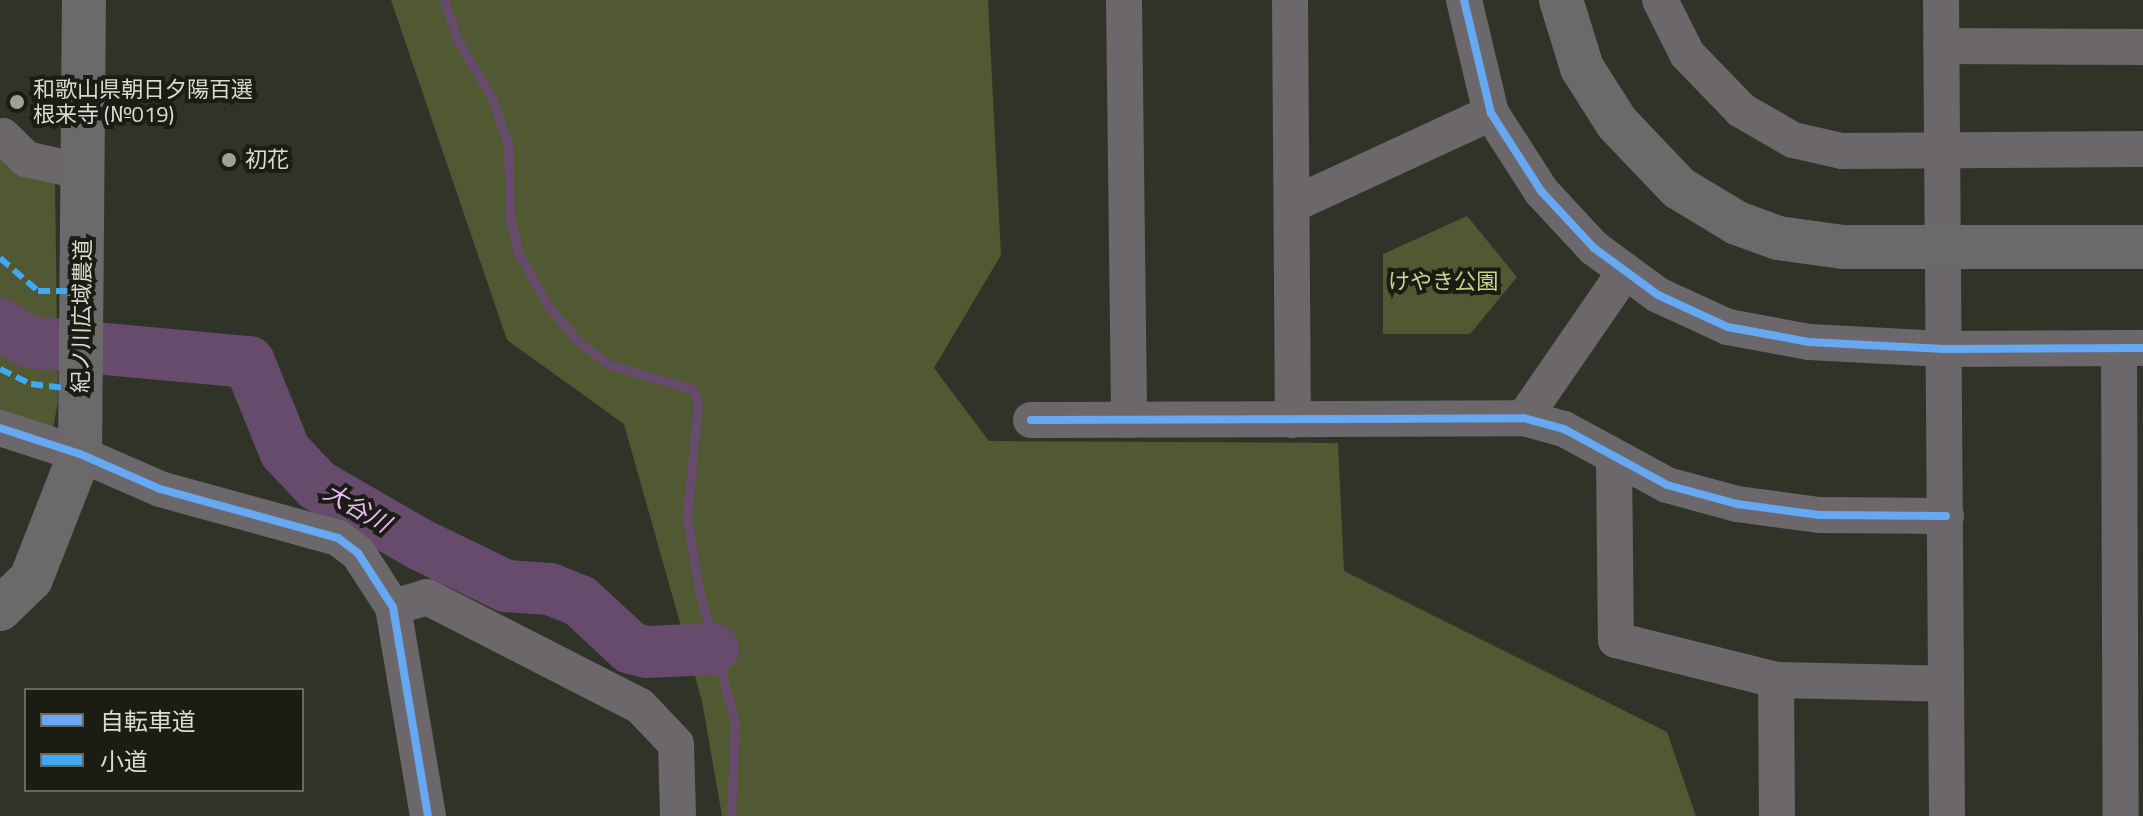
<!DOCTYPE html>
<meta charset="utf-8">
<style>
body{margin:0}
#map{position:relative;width:2143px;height:816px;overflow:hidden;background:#303328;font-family:"Titillium Web","Noto Sans JP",sans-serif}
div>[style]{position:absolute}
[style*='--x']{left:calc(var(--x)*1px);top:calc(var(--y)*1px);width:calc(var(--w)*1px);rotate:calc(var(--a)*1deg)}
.green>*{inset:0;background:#505932}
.stream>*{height:9px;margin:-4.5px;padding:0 4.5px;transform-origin:4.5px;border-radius:4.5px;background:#674b6c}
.river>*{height:52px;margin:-26px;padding:0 26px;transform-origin:26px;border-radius:26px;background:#674b6c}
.street>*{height:36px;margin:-18px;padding:0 18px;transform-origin:18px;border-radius:18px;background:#6b676a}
.secondary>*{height:44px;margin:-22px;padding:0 22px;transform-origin:22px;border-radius:22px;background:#6c696b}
.quiet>*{height:6px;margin-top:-3px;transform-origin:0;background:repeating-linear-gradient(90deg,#3fa9f5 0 12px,transparent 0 18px)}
.cycleway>*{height:8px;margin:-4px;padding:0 4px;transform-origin:4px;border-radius:4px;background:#66a8f1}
.dots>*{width:22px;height:22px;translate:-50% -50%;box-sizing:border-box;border:4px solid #1b1d15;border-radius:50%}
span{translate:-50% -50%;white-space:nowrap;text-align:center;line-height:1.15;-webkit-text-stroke:8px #1b1d15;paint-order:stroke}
.poi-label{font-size:22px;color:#d9dcd1}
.left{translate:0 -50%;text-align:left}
.park-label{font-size:22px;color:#c4d68a}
.street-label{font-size:22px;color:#d9dcd1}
.water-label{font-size:24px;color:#eab6f5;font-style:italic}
.legend{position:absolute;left:24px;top:688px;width:280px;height:104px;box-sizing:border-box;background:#1b1d15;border:2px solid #676960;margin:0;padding:10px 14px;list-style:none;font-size:24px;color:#d9dcd1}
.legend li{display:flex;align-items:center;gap:16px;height:40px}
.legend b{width:40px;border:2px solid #676960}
</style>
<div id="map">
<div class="green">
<div style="clip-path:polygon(391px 0,988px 0,1001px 255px,934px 368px,989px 441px,1338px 443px,1344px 571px,1667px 732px,1696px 816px,722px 816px,702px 701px,624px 424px,507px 340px)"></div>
<div style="clip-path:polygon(0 153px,55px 182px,58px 401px,53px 429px,0 412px)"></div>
<div style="clip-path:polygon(1467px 216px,1517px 277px,1470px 334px,1383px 334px,1383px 254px)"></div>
</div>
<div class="stream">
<div style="--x:444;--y:0;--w:43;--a:71.1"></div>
<div style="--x:458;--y:41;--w:66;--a:59.2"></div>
<div style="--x:492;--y:98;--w:49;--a:70.8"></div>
<div style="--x:508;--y:144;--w:73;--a:88.4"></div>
<div style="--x:510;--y:217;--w:37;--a:77"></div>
<div style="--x:518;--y:253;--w:62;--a:60.1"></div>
<div style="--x:549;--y:307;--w:46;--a:49.4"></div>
<div style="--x:579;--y:342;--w:39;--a:37"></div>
<div style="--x:610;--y:365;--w:85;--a:16.3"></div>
<div style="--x:692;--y:389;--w:15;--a:67"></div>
<div style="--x:698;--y:403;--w:115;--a:95.5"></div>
<div style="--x:687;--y:517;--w:70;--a:80.9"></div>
<div style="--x:698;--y:586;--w:141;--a:74.8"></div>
<div style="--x:735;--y:722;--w:94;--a:92.4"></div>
</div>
<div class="river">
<div style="--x:0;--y:324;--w:34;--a:32"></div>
<div style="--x:29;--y:342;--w:221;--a:5.2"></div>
<div style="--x:249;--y:362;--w:96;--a:68"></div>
<div style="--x:285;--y:451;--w:47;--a:46.7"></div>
<div style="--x:317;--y:485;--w:118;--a:30"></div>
<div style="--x:419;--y:544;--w:97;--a:25.8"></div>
<div style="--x:506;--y:586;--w:44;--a:3.9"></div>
<div style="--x:550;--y:589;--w:32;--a:22"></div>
<div style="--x:580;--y:601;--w:69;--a:42.7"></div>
<div style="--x:631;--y:648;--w:16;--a:14"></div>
<div style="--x:647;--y:652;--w:66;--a:-2.6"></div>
</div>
<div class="street">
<div style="--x:1124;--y:0;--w:420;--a:89.3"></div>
<div style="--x:1290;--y:0;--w:420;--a:89.6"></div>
<div style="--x:1464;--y:0;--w:116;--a:76.6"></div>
<div style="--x:1491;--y:113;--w:93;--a:57.3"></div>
<div style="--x:1541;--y:191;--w:78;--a:47.1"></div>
<div style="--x:1594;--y:248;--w:79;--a:36.3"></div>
<div style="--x:1658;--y:295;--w:77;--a:24.6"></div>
<div style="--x:1728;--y:327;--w:82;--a:10.5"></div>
<div style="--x:1809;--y:342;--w:135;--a:3"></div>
<div style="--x:1944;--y:349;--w:199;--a:-0.3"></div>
<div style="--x:1660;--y:0;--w:60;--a:63.4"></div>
<div style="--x:1687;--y:54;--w:78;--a:46"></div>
<div style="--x:1741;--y:110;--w:60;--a:30"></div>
<div style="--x:1793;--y:140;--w:50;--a:12.7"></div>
<div style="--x:1842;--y:151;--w:301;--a:-0.4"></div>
<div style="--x:1941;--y:0;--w:816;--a:89.58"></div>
<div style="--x:1941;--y:46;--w:202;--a:0.3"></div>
<div style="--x:3;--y:136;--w:33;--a:45"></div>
<div style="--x:26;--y:159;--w:59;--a:12.6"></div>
<div style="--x:1294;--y:204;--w:217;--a:-24.8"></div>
<div style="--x:2119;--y:348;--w:468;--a:89.8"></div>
<div style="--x:1524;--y:418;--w:176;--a:-55.4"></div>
<div style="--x:1031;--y:420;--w:493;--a:-0.2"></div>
<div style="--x:1524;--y:418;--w:41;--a:15.4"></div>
<div style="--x:1564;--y:429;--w:117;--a:28.5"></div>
<div style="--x:1667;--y:485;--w:73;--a:15.2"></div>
<div style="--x:1737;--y:504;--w:83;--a:7.6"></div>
<div style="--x:1819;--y:515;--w:127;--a:0.5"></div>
<div style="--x:0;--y:428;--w:84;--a:18"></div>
<div style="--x:80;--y:454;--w:87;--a:23.6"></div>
<div style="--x:160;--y:489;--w:185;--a:15.4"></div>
<div style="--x:338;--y:538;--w:25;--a:37"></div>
<div style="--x:358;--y:553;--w:64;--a:57.1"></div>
<div style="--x:393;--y:607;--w:212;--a:80.5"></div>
<div style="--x:1614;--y:459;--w:181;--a:89.4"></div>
<div style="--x:1616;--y:640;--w:165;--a:14"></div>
<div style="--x:1776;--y:680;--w:170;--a:1.3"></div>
<div style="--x:393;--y:607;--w:35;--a:-16"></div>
<div style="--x:427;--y:597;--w:239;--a:27.1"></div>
<div style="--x:640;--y:706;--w:52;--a:46.5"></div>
<div style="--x:676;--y:744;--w:72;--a:88.4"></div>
<div style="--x:1776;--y:680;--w:136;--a:89.6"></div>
</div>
<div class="secondary">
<div style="--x:1561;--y:0;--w:71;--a:72.8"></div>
<div style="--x:1582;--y:68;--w:65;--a:57.5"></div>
<div style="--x:1617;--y:123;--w:90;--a:46.4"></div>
<div style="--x:1679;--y:188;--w:68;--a:31.1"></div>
<div style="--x:1737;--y:223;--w:44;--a:20.1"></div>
<div style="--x:1778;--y:238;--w:66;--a:7.9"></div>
<div style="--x:1843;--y:247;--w:300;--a:0"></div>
<div style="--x:0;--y:609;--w:43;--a:-44.1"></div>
<div style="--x:31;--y:579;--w:134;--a:-68.6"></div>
<div style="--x:80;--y:454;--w:454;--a:-89.5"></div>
</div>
<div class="quiet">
<div style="--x:0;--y:258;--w:50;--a:41"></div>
<div style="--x:38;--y:291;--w:44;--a:0"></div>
<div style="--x:0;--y:369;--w:34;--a:26"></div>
<div style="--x:31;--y:384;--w:51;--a:6.7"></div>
</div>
<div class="cycleway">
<div style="--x:1464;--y:0;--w:116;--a:76.6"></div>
<div style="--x:1491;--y:113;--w:93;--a:57.3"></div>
<div style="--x:1541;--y:191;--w:78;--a:47.1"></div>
<div style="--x:1594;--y:248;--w:79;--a:36.3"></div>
<div style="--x:1658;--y:295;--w:77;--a:24.6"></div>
<div style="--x:1728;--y:327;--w:82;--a:10.5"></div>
<div style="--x:1809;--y:342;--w:135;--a:3"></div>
<div style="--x:1944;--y:349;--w:199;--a:-0.3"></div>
<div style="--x:1031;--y:420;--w:493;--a:-0.2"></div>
<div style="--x:1524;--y:418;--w:41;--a:15.4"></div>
<div style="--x:1564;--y:429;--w:117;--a:28.5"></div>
<div style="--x:1667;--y:485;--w:73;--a:15.2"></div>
<div style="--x:1737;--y:504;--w:83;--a:7.6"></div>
<div style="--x:1819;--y:515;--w:127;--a:0.5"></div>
<div style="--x:0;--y:428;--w:84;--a:18"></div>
<div style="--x:80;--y:454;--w:87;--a:23.6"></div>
<div style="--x:160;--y:489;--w:185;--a:15.4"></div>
<div style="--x:338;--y:538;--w:25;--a:37"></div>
<div style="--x:358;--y:553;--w:64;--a:57.1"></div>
<div style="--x:393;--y:607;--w:212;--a:80.5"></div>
</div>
<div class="dots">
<div style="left:17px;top:102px;background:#9ea196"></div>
<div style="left:229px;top:160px;background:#9ea196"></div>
</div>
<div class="poi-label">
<span class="left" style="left:33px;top:102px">和歌山県朝日夕陽百選<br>根来寺 (№019)</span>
<span class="left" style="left:245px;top:160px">初花</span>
</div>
<div class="park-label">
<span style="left:1443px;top:282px">けやき公園</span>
</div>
<div class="street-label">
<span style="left:82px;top:316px;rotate:-89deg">紀ノ川広域農道</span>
</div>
<div class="water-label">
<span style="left:357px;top:508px;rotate:30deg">大谷川</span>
</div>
<ul class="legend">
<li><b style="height:10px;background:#66a8f1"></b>自転車道</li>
<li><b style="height:10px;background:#3fa9f5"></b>小道</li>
</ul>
</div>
